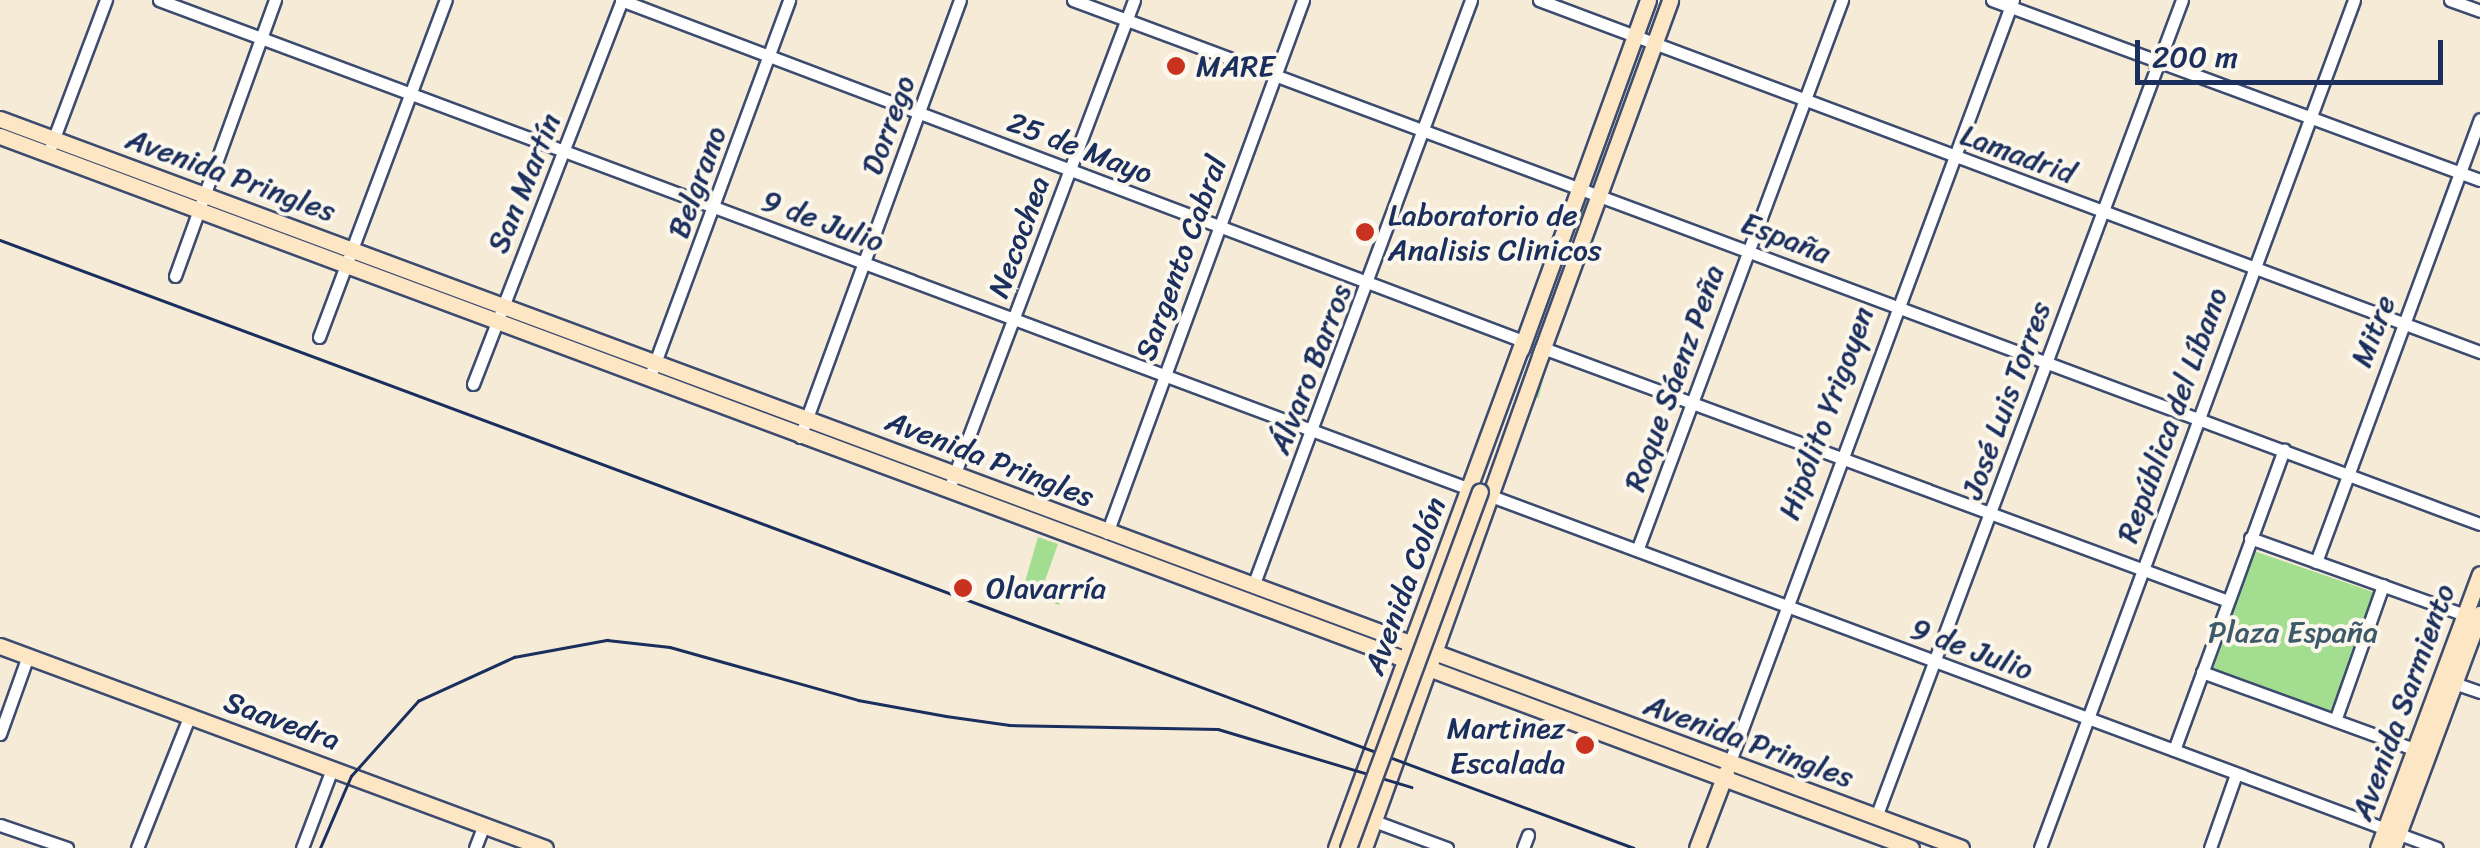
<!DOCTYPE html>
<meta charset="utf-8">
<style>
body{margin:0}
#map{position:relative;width:2480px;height:848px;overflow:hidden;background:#f6ebd6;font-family:Sriracha,sans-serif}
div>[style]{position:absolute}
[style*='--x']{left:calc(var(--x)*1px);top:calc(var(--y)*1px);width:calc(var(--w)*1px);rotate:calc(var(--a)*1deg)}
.green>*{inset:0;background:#a3dd90;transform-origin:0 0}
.roads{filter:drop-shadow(2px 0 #3c4b70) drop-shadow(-2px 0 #3c4b70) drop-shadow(0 2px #3c4b70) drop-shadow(0 -2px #3c4b70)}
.street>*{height:11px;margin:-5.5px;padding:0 5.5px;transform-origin:5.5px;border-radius:5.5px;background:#fff}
.secondary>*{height:15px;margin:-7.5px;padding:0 7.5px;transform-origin:7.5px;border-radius:7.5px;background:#fce6c4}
.rail>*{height:2.5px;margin:-1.25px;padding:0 1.25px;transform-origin:1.25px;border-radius:1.25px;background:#1b2f5e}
.bridges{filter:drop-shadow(2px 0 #3c4b70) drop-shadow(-2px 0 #3c4b70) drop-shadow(0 2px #3c4b70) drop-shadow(0 -2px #3c4b70)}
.secondary-bridge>*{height:15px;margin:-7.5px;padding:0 7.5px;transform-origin:7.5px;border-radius:7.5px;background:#fce6c4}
.dots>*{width:28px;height:28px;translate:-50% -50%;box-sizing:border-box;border:5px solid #fbf7ec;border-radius:50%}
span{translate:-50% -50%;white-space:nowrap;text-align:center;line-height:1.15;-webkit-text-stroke:8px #fbf7ec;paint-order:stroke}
.poi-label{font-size:30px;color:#1b2f5e}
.left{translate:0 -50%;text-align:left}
.right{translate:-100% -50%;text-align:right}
.street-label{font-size:30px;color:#1b2f5e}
.park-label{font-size:30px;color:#3d5a6a}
.scale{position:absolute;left:2135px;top:40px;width:308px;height:45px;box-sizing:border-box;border:5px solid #1b2f5e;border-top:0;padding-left:12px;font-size:30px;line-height:35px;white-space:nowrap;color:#1b2f5e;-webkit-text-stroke:8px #fbf7ec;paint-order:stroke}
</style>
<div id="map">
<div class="green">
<div style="left:1583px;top:203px;width:4px;height:200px;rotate:14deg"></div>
<div style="clip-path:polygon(1038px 537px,1058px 544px,1042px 589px,1062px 596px,1059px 605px,1031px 595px,1025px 582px)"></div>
<div style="left:2254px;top:551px;width:126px;height:127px;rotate:19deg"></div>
</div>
<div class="roads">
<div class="street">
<div style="--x:159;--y:0;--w:1399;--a:20.46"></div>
<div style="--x:621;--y:0;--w:964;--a:20.71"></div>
<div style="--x:1073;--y:0;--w:1501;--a:20.43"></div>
<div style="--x:1539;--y:0;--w:1005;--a:20.51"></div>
<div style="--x:1992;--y:0;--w:520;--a:20.25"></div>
<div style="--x:2450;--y:0;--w:32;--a:20"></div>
<div style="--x:51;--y:146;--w:156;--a:-69.4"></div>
<div style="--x:175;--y:276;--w:294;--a:-70.1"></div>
<div style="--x:319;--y:337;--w:360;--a:-69.4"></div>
<div style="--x:1543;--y:348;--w:730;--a:20.27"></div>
<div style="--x:649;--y:379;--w:404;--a:-69.7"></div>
<div style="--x:473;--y:384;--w:412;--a:-68.8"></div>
<div style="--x:800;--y:437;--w:465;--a:-69.9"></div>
<div style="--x:952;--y:481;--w:514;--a:-69.27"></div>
<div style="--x:1491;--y:496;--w:1009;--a:20.41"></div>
<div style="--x:1107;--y:533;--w:568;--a:-69.81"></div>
<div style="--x:2250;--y:538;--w:228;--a:19.7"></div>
<div style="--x:1638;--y:548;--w:585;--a:-69.58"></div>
<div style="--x:2316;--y:562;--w:472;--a:-69.7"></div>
<div style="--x:1253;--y:586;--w:625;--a:-69.59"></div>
<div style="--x:2202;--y:672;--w:231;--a:20"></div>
<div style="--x:2451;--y:682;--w:31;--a:19"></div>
<div style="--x:2336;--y:718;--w:141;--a:-70.5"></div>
<div style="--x:0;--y:734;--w:83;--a:-70.3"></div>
<div style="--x:2174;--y:750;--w:320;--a:-69.9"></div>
<div style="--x:1729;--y:764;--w:815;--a:-69.61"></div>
<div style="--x:1876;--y:817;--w:872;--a:-69.47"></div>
<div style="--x:1374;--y:821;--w:78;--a:20.3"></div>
<div style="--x:0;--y:825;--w:71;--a:18.9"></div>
<div style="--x:137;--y:848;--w:141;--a:-68.3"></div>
<div style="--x:302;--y:848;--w:85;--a:-69.2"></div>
<div style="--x:475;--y:848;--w:25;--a:-69"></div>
<div style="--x:1523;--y:848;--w:14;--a:-69"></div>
<div style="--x:2040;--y:848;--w:904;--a:-69.68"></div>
<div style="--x:2210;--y:848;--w:78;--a:-70.6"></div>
</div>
<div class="secondary">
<div style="--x:0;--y:119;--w:2092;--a:20.39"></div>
<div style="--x:0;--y:136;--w:2039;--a:20.43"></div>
<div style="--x:1521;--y:349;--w:371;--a:-70"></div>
<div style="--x:1540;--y:356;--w:379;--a:-69.9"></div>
<div style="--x:0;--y:646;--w:581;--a:20.34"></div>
<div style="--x:1336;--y:848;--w:540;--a:-69.75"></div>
<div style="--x:1364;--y:848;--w:531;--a:-70.3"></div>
<div style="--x:1697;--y:848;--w:81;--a:-69.1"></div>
<div style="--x:2378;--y:848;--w:292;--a:-69.6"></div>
<div style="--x:2393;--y:848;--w:250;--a:-69.6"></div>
</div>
</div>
<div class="rail">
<div style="--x:0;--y:240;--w:1743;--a:20.41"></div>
<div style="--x:320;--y:848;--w:78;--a:-66.7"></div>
<div style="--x:351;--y:776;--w:101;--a:-48.2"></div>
<div style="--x:418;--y:701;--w:106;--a:-24.6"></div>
<div style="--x:514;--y:657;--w:95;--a:-10.4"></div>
<div style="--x:607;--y:640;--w:63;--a:6.3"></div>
<div style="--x:670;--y:647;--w:195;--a:15.7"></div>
<div style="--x:858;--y:700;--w:89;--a:10.3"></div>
<div style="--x:946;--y:716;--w:64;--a:8.1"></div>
<div style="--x:1009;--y:725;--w:209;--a:1.1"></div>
<div style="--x:1218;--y:729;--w:202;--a:16.7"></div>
</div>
<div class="bridges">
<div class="secondary-bridge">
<div style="--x:1348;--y:848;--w:380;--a:-69.7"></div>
</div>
</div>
<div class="dots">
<div style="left:1176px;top:66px;background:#c8321e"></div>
<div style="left:1365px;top:232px;background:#c8321e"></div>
<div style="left:963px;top:588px;background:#c8321e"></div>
<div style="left:1585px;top:745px;background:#c8321e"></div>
</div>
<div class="poi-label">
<span class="left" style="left:1196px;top:66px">MARE</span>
<span class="left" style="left:1388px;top:232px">Laboratorio de<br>Analisis Clinicos</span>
<span class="left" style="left:986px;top:588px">Olavarría</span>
<span class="right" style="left:1565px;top:745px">Martinez<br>Escalada</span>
</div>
<div class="street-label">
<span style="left:888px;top:125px;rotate:-70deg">Dorrego</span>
<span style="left:1080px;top:148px;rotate:21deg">25 de Mayo</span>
<span style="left:2018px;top:154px;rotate:20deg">Lamadrid</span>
<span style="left:231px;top:175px;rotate:20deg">Avenida Pringles</span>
<span style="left:697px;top:182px;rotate:-70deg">Belgrano</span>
<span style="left:524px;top:183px;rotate:-68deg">San Martín</span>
<span style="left:823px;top:221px;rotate:20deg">9 de Julio</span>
<span style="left:1019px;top:237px;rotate:-70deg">Necochea</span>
<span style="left:1786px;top:238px;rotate:21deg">España</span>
<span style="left:1181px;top:258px;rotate:-70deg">Sargento Cabral</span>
<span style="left:2373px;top:331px;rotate:-69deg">Mitre</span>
<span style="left:1310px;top:369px;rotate:-69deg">Álvaro Barros</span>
<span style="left:1674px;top:378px;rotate:-70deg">Roque Sáenz Peña</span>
<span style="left:2006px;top:400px;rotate:-70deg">José Luis Torres</span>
<span style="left:1826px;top:413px;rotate:-70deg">Hipólito Yrigoyen</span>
<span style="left:2172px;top:415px;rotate:-70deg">República del Líbano</span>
<span style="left:990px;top:459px;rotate:21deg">Avenida Pringles</span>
<span style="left:1405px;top:586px;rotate:-70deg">Avenida Colón</span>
<span style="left:1972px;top:649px;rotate:20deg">9 de Julio</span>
<span style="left:2403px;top:702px;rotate:-70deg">Avenida Sarmiento</span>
<span style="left:282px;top:721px;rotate:20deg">Saavedra</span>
<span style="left:1749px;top:741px;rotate:20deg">Avenida Pringles</span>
</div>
<div class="park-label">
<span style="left:2293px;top:632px">Plaza España</span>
</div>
<div class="scale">200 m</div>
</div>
